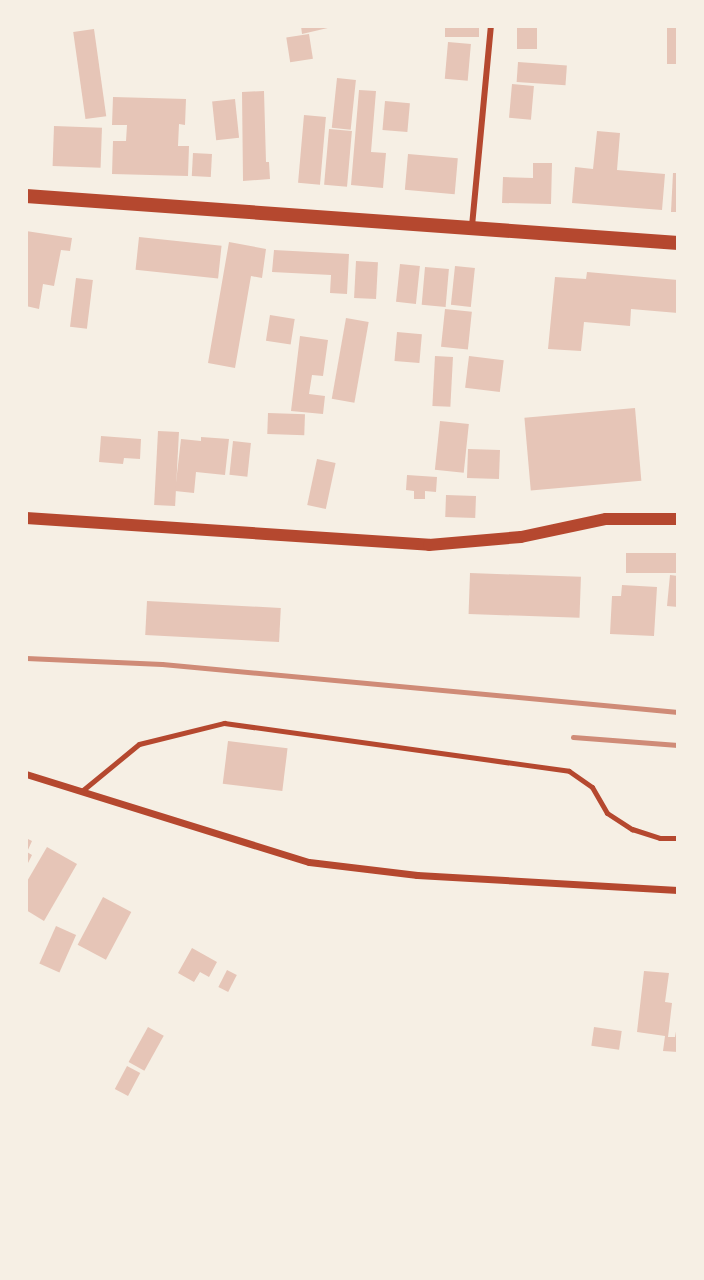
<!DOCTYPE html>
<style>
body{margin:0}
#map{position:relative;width:704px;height:1280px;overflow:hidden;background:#f6efe4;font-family:Overpass,sans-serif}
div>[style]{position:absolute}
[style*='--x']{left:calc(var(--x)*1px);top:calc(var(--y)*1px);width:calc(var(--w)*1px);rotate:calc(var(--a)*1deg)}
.building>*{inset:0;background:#e6c5b7;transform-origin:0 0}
.service>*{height:5px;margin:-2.5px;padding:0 2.5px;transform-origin:2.5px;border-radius:2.5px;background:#b5482f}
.pedestrian>*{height:6px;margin:-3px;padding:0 3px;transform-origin:3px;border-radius:3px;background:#b5482f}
.minor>*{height:7px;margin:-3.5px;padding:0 3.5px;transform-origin:3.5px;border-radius:3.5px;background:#b5482f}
.tertiary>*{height:12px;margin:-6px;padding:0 6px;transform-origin:6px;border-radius:6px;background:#b5482f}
.secondary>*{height:14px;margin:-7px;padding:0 7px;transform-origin:7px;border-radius:7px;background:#b5482f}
.rail>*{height:5px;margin:-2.5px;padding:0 2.5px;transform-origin:2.5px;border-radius:2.5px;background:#cf8b77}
span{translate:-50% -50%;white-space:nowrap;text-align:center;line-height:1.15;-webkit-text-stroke:5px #f6efe4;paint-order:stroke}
.frame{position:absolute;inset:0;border:28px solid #f6efe4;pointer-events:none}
</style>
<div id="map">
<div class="building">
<div style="clip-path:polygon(301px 26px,332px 26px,332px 27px,302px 34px)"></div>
<div style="left:445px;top:26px;width:34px;height:11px"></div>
<div style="left:517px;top:26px;width:20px;height:23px"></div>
<div style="left:667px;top:26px;width:11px;height:38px"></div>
<div style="left:94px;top:29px;width:88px;height:21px;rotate:82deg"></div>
<div style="left:309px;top:34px;width:25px;height:23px;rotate:81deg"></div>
<div style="left:448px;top:42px;width:23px;height:37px;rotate:5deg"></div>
<div style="left:518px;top:62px;width:49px;height:20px;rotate:4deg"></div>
<div style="left:337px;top:78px;width:19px;height:50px;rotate:6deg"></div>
<div style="left:512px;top:84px;width:22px;height:34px;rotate:5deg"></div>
<div style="clip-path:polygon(359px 90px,376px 91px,371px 152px,386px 153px,383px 188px,351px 185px)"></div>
<div style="clip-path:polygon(264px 91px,266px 162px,269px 162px,270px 179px,243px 181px,242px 92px)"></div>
<div style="clip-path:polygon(113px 97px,186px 99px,185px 125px,179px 124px,178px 146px,189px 146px,188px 176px,112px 174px,113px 141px,126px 141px,127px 125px,112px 125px)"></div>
<div style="left:235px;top:99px;width:39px;height:23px;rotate:84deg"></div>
<div style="left:385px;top:101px;width:25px;height:29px;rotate:5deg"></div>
<div style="left:304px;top:115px;width:22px;height:68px;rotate:5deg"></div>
<div style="left:54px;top:126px;width:48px;height:40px;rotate:2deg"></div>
<div style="left:329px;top:129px;width:23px;height:56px;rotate:5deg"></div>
<div style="clip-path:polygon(597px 131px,620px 133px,617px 170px,665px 174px,662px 210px,572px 203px,575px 167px,593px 169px)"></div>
<div style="left:193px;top:153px;width:19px;height:23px;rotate:3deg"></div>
<div style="left:408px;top:154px;width:50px;height:36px;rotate:5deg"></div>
<div style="clip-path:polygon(533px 163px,552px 163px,551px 204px,502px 203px,503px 177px,533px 178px)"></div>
<div style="clip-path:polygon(673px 173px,678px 173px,678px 212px,671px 212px)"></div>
<div style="clip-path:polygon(26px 231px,72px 238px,70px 251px,61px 250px,54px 286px,43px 284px,39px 309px,26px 306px)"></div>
<div style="left:139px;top:237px;width:83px;height:33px;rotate:6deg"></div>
<div style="clip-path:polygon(229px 242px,266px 249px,262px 278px,251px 276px,235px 368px,208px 363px)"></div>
<div style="clip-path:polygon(274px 250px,349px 254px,347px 294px,330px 293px,331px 275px,272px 272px)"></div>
<div style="left:356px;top:261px;width:22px;height:37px;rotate:3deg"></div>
<div style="left:400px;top:264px;width:20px;height:38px;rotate:6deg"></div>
<div style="left:455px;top:266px;width:20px;height:39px;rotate:6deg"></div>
<div style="left:425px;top:267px;width:24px;height:38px;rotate:5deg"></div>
<div style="clip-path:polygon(587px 272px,678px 280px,678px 313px,631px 309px,630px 326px,584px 322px,581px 351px,548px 349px,555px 277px,586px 279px)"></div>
<div style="left:76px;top:278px;width:17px;height:49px;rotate:7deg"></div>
<div style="left:445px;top:309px;width:27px;height:38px;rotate:6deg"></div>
<div style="left:270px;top:315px;width:25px;height:26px;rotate:9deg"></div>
<div style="left:346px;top:318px;width:23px;height:82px;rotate:10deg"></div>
<div style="left:397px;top:332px;width:25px;height:29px;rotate:5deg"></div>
<div style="clip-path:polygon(300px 336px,328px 340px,323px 376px,312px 375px,309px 394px,325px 396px,323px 414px,291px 411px)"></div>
<div style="left:435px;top:356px;width:18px;height:50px;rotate:3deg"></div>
<div style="left:469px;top:356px;width:35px;height:32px;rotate:7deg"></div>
<div style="left:635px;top:408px;width:73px;height:111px;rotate:85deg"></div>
<div style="left:268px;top:413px;width:37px;height:21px;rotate:2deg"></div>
<div style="left:440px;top:421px;width:29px;height:49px;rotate:6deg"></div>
<div style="left:158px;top:431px;width:21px;height:74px;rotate:3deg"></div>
<div style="clip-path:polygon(101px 436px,141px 439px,140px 459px,124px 458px,123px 464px,99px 462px)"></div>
<div style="clip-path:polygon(201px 437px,229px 439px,225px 475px,196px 472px,194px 493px,175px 491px,181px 439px,201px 441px)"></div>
<div style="left:233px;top:441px;width:18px;height:34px;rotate:6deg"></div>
<div style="left:468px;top:449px;width:32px;height:29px;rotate:2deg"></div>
<div style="left:317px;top:459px;width:19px;height:47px;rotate:12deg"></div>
<div style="clip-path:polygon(407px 475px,437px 477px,436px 492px,425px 491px,425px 499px,414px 499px,414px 491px,406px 490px)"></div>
<div style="left:446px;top:495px;width:30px;height:22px;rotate:2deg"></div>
<div style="left:678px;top:553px;width:20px;height:52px;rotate:90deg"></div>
<div style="left:470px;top:573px;width:111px;height:41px;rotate:2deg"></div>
<div style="clip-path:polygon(670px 575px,678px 576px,678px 607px,667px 606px)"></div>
<div style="clip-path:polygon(622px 585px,657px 587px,654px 636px,610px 634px,612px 596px,621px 596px)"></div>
<div style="left:147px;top:601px;width:134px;height:34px;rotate:3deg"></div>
<div style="left:228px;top:741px;width:60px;height:43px;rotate:7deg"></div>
<div style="clip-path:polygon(26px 838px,32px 841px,27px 852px,32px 855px,26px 867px)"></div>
<div style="clip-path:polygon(47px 847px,77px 864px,44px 921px,26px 910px,26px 883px)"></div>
<div style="left:103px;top:897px;width:32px;height:54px;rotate:28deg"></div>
<div style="left:56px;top:926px;width:22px;height:41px;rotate:24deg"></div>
<div style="clip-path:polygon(192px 948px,217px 962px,209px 977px,200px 972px,194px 982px,178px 973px)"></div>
<div style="left:227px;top:970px;width:11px;height:19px;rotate:27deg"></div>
<div style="clip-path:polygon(644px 971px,669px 973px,665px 1002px,672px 1003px,668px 1037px,675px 1037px,678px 1020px,678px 1052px,663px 1051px,665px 1036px,637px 1032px)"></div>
<div style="left:148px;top:1027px;width:18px;height:40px;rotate:29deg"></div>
<div style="left:594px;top:1027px;width:28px;height:19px;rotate:8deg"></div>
<div style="left:127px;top:1066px;width:15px;height:26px;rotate:28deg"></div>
</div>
<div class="service">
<div style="--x:83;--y:790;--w:72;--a:-39.4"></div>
<div style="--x:139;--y:744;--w:88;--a:-13.9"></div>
<div style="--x:224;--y:723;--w:348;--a:7.9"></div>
<div style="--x:569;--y:771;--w:28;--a:35"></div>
<div style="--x:592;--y:787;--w:30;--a:60"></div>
<div style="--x:607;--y:813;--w:30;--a:33"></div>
<div style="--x:632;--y:829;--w:29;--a:18"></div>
<div style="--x:660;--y:838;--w:18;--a:0"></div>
</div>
<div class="pedestrian">
<div style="--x:472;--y:226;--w:201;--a:-84.6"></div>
</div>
<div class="minor">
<div style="--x:26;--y:774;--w:296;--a:17.3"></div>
<div style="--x:309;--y:862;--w:109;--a:6.9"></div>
<div style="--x:417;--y:875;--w:261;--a:3.3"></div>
</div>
<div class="tertiary">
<div style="--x:26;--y:518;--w:404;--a:3.8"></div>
<div style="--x:429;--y:545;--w:92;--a:-5"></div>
<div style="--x:521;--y:537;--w:87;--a:-12"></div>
<div style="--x:606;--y:519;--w:72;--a:0"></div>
</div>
<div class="secondary">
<div style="--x:26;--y:196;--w:654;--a:4.12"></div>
</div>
<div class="rail">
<div style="--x:26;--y:658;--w:136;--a:2.5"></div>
<div style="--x:162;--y:664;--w:518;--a:5.31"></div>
<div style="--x:573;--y:737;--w:105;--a:4.4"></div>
</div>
<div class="frame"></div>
</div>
